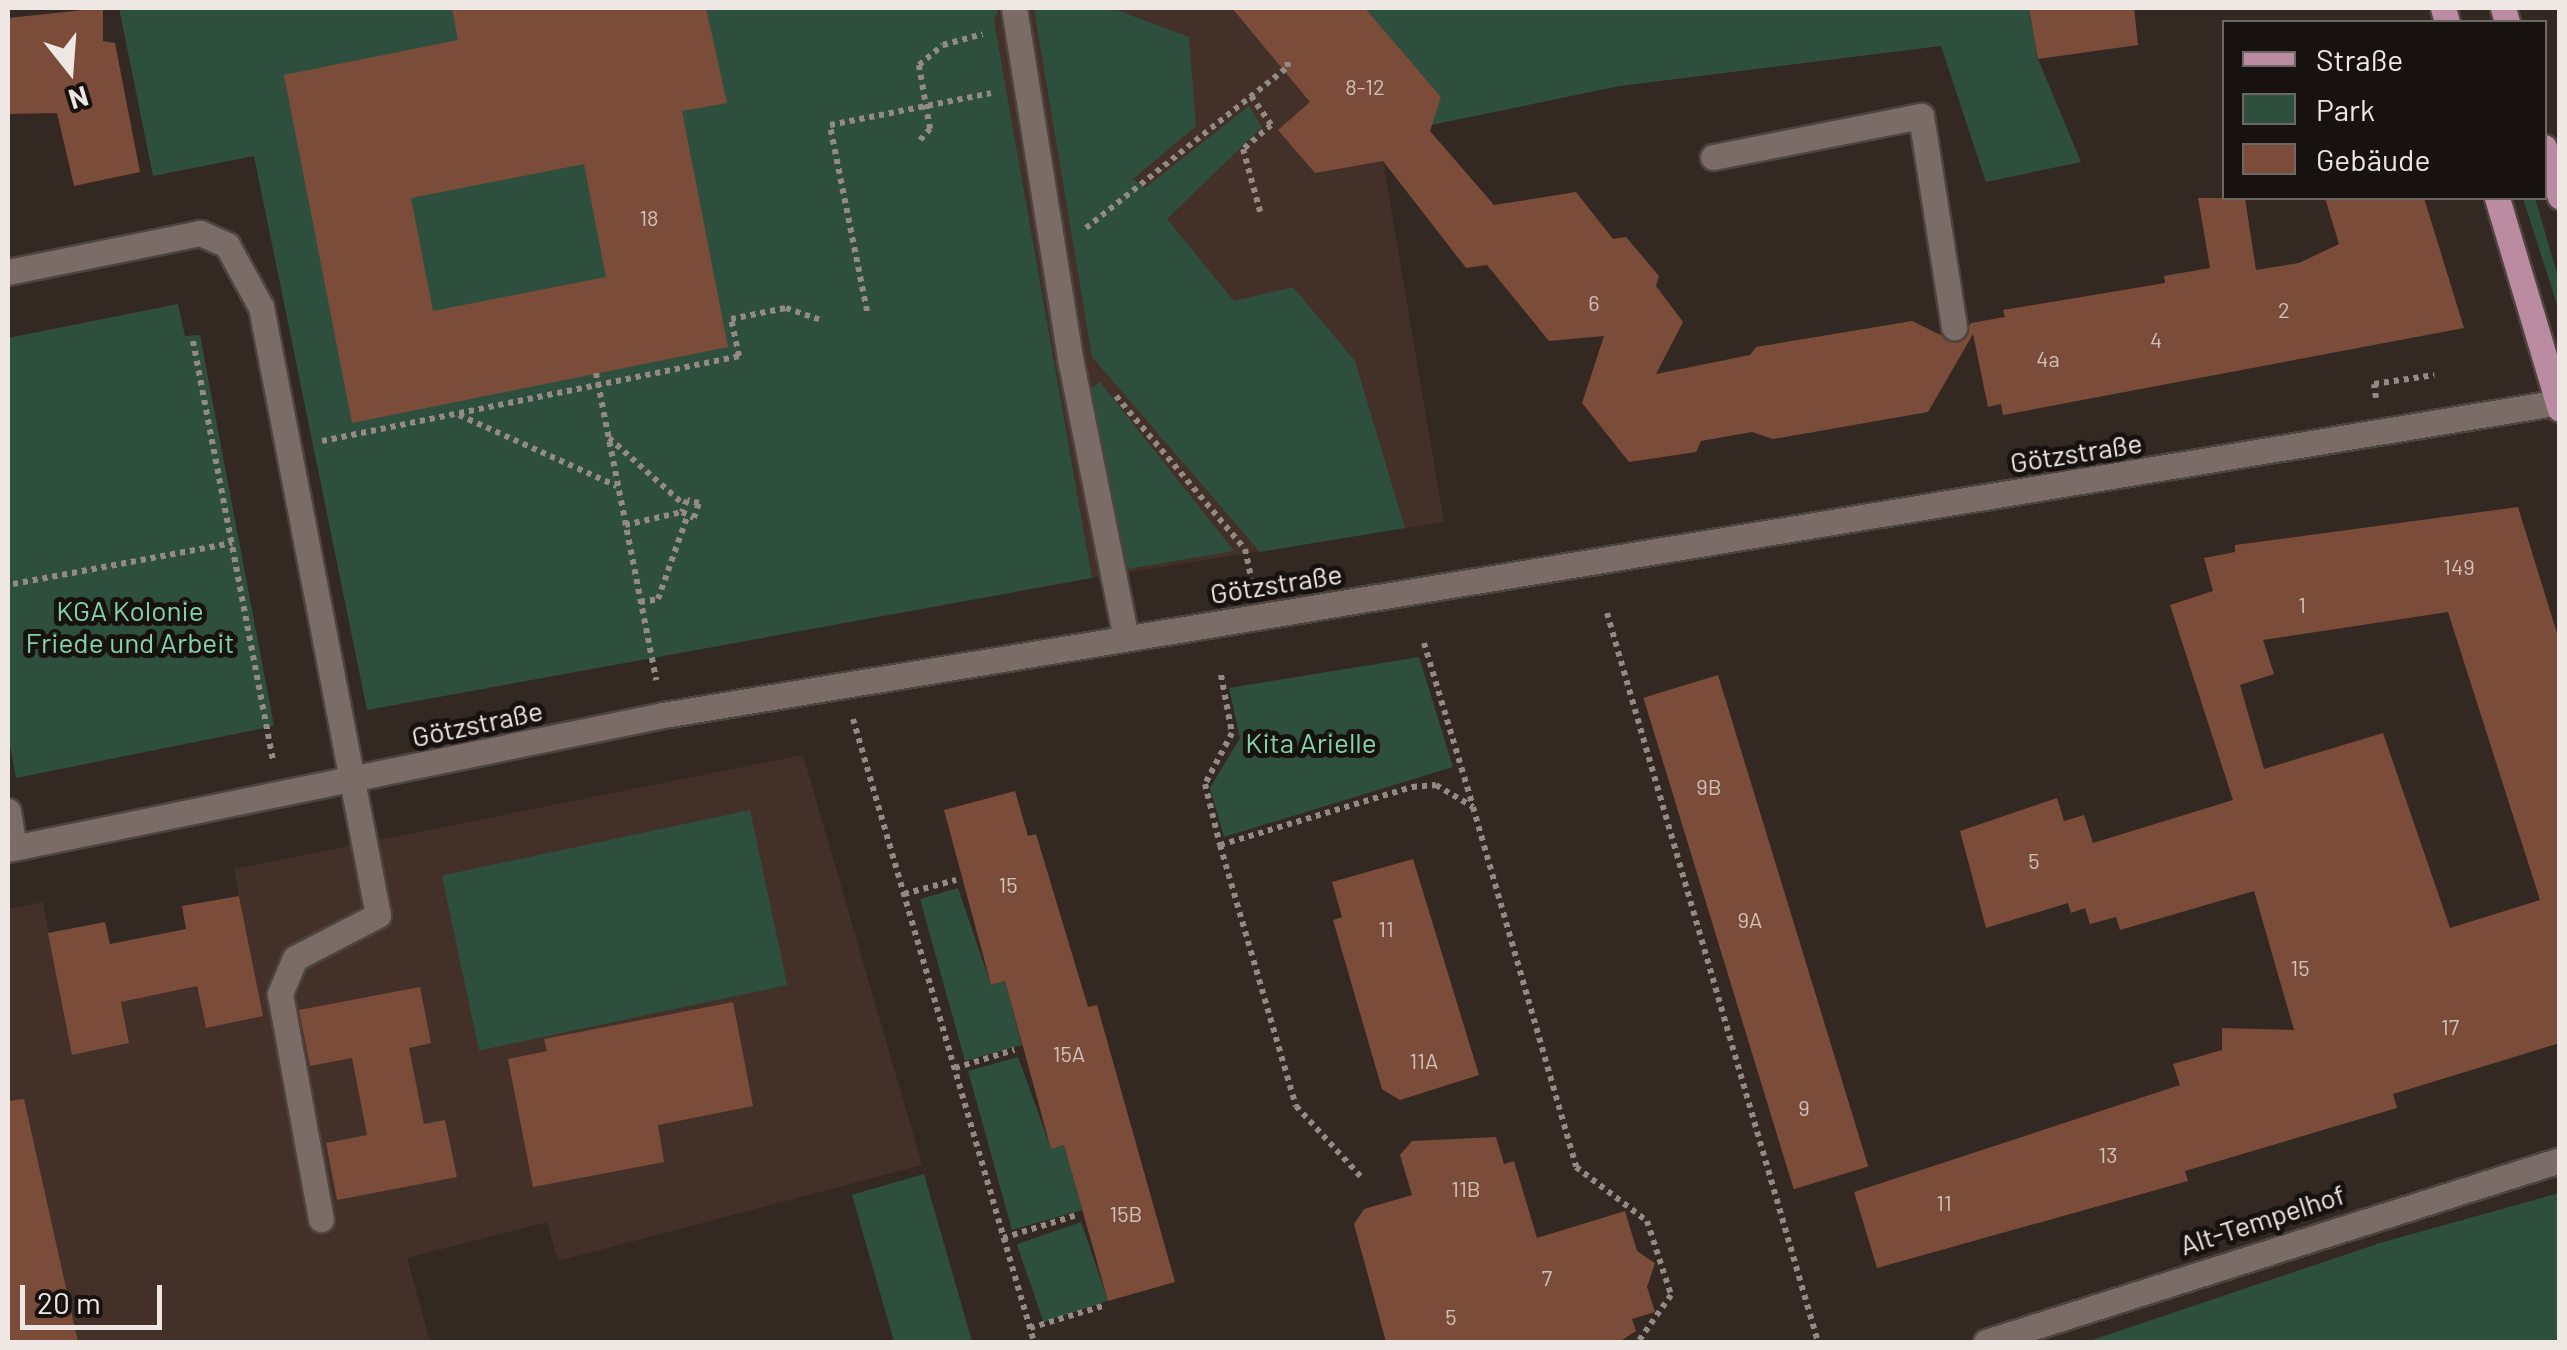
<!DOCTYPE html>
<meta charset="utf-8">
<style>
body{margin:0}
#map{position:relative;width:2567px;height:1350px;overflow:hidden;background:#342823;font-family:Barlow,sans-serif}
div>[style]{position:absolute}
[style*='--x']{left:calc(var(--x)*1px);top:calc(var(--y)*1px);width:calc(var(--w)*1px);rotate:calc(var(--a)*1deg)}
.built>*{inset:0;background:#433029}
.green>*{inset:0;background:#2e4f3e;transform-origin:0 0}
.building>*{inset:0;background:#7b4c39;transform-origin:0 0}
.path>*{height:6px;margin-top:-3px;transform-origin:0;background:repeating-linear-gradient(90deg,#938985 0 5px,transparent 0 10px)}
.roads{filter:drop-shadow(2px 0 #4e4440) drop-shadow(-2px 0 #4e4440) drop-shadow(0 2px #4e4440) drop-shadow(0 -2px #4e4440)}
.service>*{height:25px;margin:-12.5px;padding:0 12.5px;transform-origin:12.5px;border-radius:12.5px;background:#7b6c67}
.minor>*{height:25px;margin:-12.5px;padding:0 12.5px;transform-origin:12.5px;border-radius:12.5px;background:#7b6c67}
.tertiary>*{height:25px;margin:-12.5px;padding:0 12.5px;transform-origin:12.5px;border-radius:12.5px;background:#7b6c67}
.primary>*{height:25px;margin:-12.5px;padding:0 12.5px;transform-origin:12.5px;border-radius:12.5px;background:#bb8ca1}
span{translate:-50% -50%;white-space:nowrap;text-align:center;line-height:1.15;-webkit-text-stroke:10px #171210;paint-order:stroke}
.number-label{font-size:22px;color:#d2c0b9}
.number-label span{-webkit-text-stroke-width:0}
.street-label{font-size:28px;color:#efe7e4}
.park-label{font-size:28px;color:#82d5ab}
.frame{position:absolute;inset:0;border:10px solid #efe7e4;pointer-events:none}
.legend{position:absolute;left:2222px;top:20px;width:325px;height:180px;box-sizing:border-box;background:#171210;border:2px solid #6d6765;margin:0;padding:12px 18px;list-style:none;font-size:30px;color:#efe7e4}
.legend li{display:flex;align-items:center;gap:20px;height:50px}
.legend b{width:50px;border:2px solid #6d6765}
.north{position:absolute;left:20px;top:20px;width:100px;height:100px;-webkit-text-stroke:8px #171210;paint-order:stroke;rotate:163deg;font-size:28px;font-weight:700;line-height:40px;text-align:center;color:#efe7e4}
.north::after{content:'';display:block;margin:auto;width:35px;height:45px;background:#efe7e4;clip-path:polygon(50% 0,100% 100%,50% 72%,0 100%)}
.scale{position:absolute;left:20px;top:1285px;width:142px;height:45px;box-sizing:border-box;border:5px solid #efe7e4;border-top:0;padding-left:12px;font-size:30px;line-height:35px;white-space:nowrap;color:#efe7e4;-webkit-text-stroke:8px #171210;paint-order:stroke}
</style>
<div id="map">
<div class="built">
<div style="clip-path:polygon(992px 8px,1365px 8px,1441px 97px,1383px 161px,1444px 522px,1092px 578px)"></div>
<div style="clip-path:polygon(803px 755px,922px 1165px,558px 1261px,547px 1222px,407px 1258px,430px 1342px,8px 1342px,8px 909px,43px 902px,73px 1055px,129px 1043px,121px 1002px,197px 986px,206px 1028px,262px 1016px,234px 869px)"></div>
</div>
<div class="green">
<div style="clip-path:polygon(119px 8px,999px 8px,994px 20px,1092px 578px,367px 710px,254px 156px,153px 176px)"></div>
<div style="clip-path:polygon(1034px 8px,1111px 8px,1189px 37px,1196px 126px,1133px 179px,1145px 188px,1249px 106px,1262px 127px,1167px 219px,1234px 301px,1293px 287px,1355px 361px,1405px 528px,1260px 552px,1092px 357px)"></div>
<div style="clip-path:polygon(1365px 8px,2029px 8px,2038px 59px,2081px 162px,1986px 182px,1941px 46px,1620px 86px,1426px 126px,1441px 97px)"></div>
<div style="clip-path:polygon(2523px 198px,2535px 198px,2559px 280px,2559px 311px)"></div>
<div style="clip-path:polygon(178px 304px,185px 336px,200px 335px,274px 726px,16px 778px,8px 735px,8px 338px)"></div>
<div style="clip-path:polygon(1100px 382px,1234px 551px,1128px 569px,1089px 389px)"></div>
<div style="clip-path:polygon(1419px 657px,1453px 767px,1224px 837px,1210px 788px,1240px 738px,1229px 688px)"></div>
<div style="left:750px;top:810px;width:179px;height:315px;rotate:78deg"></div>
<div style="clip-path:polygon(958px 888px,991px 985px,1005px 981px,1022px 1045px,965px 1061px,920px 899px)"></div>
<div style="clip-path:polygon(1018px 1057px,1051px 1148px,1064px 1145px,1082px 1210px,1012px 1230px,968px 1071px)"></div>
<div style="left:924px;top:1174px;width:175px;height:75px;rotate:74deg"></div>
<div style="clip-path:polygon(2559px 1193px,2559px 1342px,2086px 1342px,2380px 1243px)"></div>
<div style="left:1081px;top:1222px;width:83px;height:68px;rotate:71deg"></div>
</div>
<div class="building">
<div style="clip-path:polygon(103px 8px,103px 41px,115px 43px,140px 172px,74px 186px,57px 113px,8px 114px,8px 18px)"></div>
<div style="clip-path:polygon(evenodd,452px 8px,706px 8px,727px 103px,682px 111px,728px 347px,352px 423px,284px 75px,458px 40px,452px 8px,584px 164px,606px 277px,433px 311px,411px 198px,584px 164px)"></div>
<div style="clip-path:polygon(1232px 8px,1365px 8px,1441px 97px,1430px 131px,1494px 205px,1576px 192px,1613px 239px,1626px 237px,1659px 276px,1656px 286px,1683px 322px,1656px 374px,1750px 355px,1756px 347px,1912px 321px,1957px 343px,1971px 323px,2005px 317px,2003px 310px,2165px 283px,2164px 276px,2210px 268px,2198px 198px,2245px 198px,2256px 270px,2299px 263px,2339px 244px,2325px 198px,2424px 198px,2464px 328px,2003px 415px,2001px 404px,1988px 407px,1973px 334px,1928px 412px,1773px 439px,1752px 432px,1701px 441px,1696px 452px,1629px 462px,1582px 403px,1604px 336px,1549px 341px,1487px 265px,1466px 268px,1383px 161px,1315px 173px,1278px 130px,1310px 102px)"></div>
<div style="clip-path:polygon(2029px 8px,2134px 8px,2138px 45px,2038px 59px)"></div>
<div style="clip-path:polygon(evenodd,2518px 507px,2560px 643px,2560px 1043px,2393px 1094px,2397px 1108px,2185px 1171px,2188px 1181px,1877px 1268px,1854px 1192px,2180px 1085px,2173px 1064px,2222px 1050px,2222px 1028px,2294px 1030px,2254px 891px,2120px 930px,2116px 917px,2090px 924px,2085px 908px,2071px 913px,2068px 903px,1986px 928px,1960px 831px,2057px 798px,2064px 821px,2084px 815px,2093px 843px,2233px 800px,2170px 605px,2213px 591px,2204px 558px,2235px 552px,2235px 545px,2518px 507px,2448px 612px,2540px 900px,2450px 928px,2383px 733px,2264px 769px,2240px 685px,2274px 674px,2263px 640px,2448px 612px)"></div>
<div style="left:1718px;top:675px;width:514px;height:78px;rotate:73deg"></div>
<div style="clip-path:polygon(1015px 791px,1028px 836px,1036px 834px,1088px 1007px,1097px 1005px,1175px 1282px,1108px 1301px,1064px 1145px,1051px 1149px,1005px 981px,991px 985px,944px 810px)"></div>
<div style="clip-path:polygon(1413px 859px,1479px 1075px,1400px 1100px,1382px 1089px,1333px 920px,1342px 917px,1332px 882px)"></div>
<div style="clip-path:polygon(239px 896px,263px 1016px,206px 1028px,197px 986px,121px 1002px,129px 1043px,72px 1055px,48px 933px,105px 922px,110px 944px,186px 929px,182px 906px)"></div>
<div style="clip-path:polygon(420px 987px,431px 1043px,409px 1048px,424px 1124px,445px 1120px,457px 1177px,337px 1200px,326px 1143px,367px 1135px,352px 1058px,310px 1066px,299px 1010px)"></div>
<div style="clip-path:polygon(733px 1002px,753px 1106px,658px 1125px,664px 1162px,533px 1187px,508px 1059px,547px 1051px,544px 1039px)"></div>
<div style="clip-path:polygon(24px 1099px,78px 1342px,8px 1342px,8px 1101px)"></div>
<div style="clip-path:polygon(1496px 1137px,1504px 1164px,1514px 1161px,1537px 1238px,1625px 1211px,1637px 1251px,1655px 1263px,1647px 1287px,1655px 1312px,1632px 1319px,1636px 1331px,1619px 1342px,1386px 1342px,1354px 1224px,1364px 1209px,1412px 1195px,1400px 1155px,1412px 1141px)"></div>
</div>
<div class="path">
<div style="--x:1251;--y:96;--w:35;--a:55"></div>
<div style="--x:1271;--y:125;--w:37;--a:139"></div>
<div style="--x:1243;--y:149;--w:68;--a:74.7"></div>
<div style="--x:920;--y:140;--w:15;--a:-48"></div>
<div style="--x:930;--y:129;--w:65;--a:-99.8"></div>
<div style="--x:919;--y:65;--w:31;--a:-40"></div>
<div style="--x:943;--y:45;--w:41;--a:-15.4"></div>
<div style="--x:1086;--y:228;--w:258;--a:-38.6"></div>
<div style="--x:1288;--y:67;--w:10;--a:-96"></div>
<div style="--x:867;--y:311;--w:190;--a:-101.3"></div>
<div style="--x:830;--y:125;--w:164;--a:-11.2"></div>
<div style="--x:193;--y:341;--w:426;--a:79.2"></div>
<div style="--x:596;--y:373;--w:313;--a:78.9"></div>
<div style="--x:1116;--y:396;--w:200;--a:49.9"></div>
<div style="--x:1245;--y:549;--w:33;--a:78"></div>
<div style="--x:2376;--y:398;--w:14;--a:-98"></div>
<div style="--x:2374;--y:384;--w:61;--a:-8.5"></div>
<div style="--x:459;--y:415;--w:173;--a:24.2"></div>
<div style="--x:609;--y:438;--w:99;--a:41.7"></div>
<div style="--x:322;--y:441;--w:426;--a:-11.5"></div>
<div style="--x:739;--y:356;--w:38;--a:-102"></div>
<div style="--x:731;--y:319;--w:56;--a:-11.3"></div>
<div style="--x:786;--y:308;--w:36;--a:19"></div>
<div style="--x:625;--y:525;--w:58;--a:-12.8"></div>
<div style="--x:682;--y:512;--w:13;--a:27"></div>
<div style="--x:694;--y:518;--w:16;--a:-72"></div>
<div style="--x:699;--y:503;--w:12;--a:-166"></div>
<div style="--x:687;--y:500;--w:13;--a:113"></div>
<div style="--x:13;--y:584;--w:223;--a:-10.6"></div>
<div style="--x:640;--y:602;--w:18;--a:-9"></div>
<div style="--x:658;--y:599;--w:87;--a:-70.5"></div>
<div style="--x:1607;--y:613;--w:759;--a:73.86"></div>
<div style="--x:1424;--y:643;--w:170;--a:73.3"></div>
<div style="--x:1221;--y:675;--w:59;--a:79.3"></div>
<div style="--x:1232;--y:733;--w:58;--a:117.9"></div>
<div style="--x:1205;--y:784;--w:63;--a:76.2"></div>
<div style="--x:1220;--y:845;--w:201;--a:-16.8"></div>
<div style="--x:1412;--y:787;--w:24;--a:-5"></div>
<div style="--x:1436;--y:785;--w:43;--a:30.7"></div>
<div style="--x:1473;--y:807;--w:374;--a:74"></div>
<div style="--x:1576;--y:1167;--w:89;--a:37.3"></div>
<div style="--x:1647;--y:1221;--w:78;--a:72"></div>
<div style="--x:1671;--y:1295;--w:57;--a:125.1"></div>
<div style="--x:853;--y:719;--w:649;--a:73.8"></div>
<div style="--x:1220;--y:845;--w:272;--a:73.8"></div>
<div style="--x:1296;--y:1106;--w:96;--a:47.5"></div>
<div style="--x:904;--y:894;--w:54;--a:-15.1"></div>
<div style="--x:955;--y:1068;--w:62;--a:-17"></div>
<div style="--x:1003;--y:1238;--w:77;--a:-17.3"></div>
<div style="--x:1030;--y:1328;--w:79;--a:-16.8"></div>
</div>
<div class="roads">
<div class="service">
<div style="--x:1014;--y:8;--w:360;--a:80.9"></div>
<div style="--x:1071;--y:363;--w:280;--a:78.7"></div>
<div style="--x:1713;--y:157;--w:212;--a:-11.2"></div>
<div style="--x:1921;--y:116;--w:214;--a:81.1"></div>
<div style="--x:8;--y:272;--w:196;--a:-11.5"></div>
<div style="--x:200;--y:233;--w:30;--a:24"></div>
<div style="--x:227;--y:245;--w:71;--a:61.3"></div>
<div style="--x:261;--y:307;--w:619;--a:79.11"></div>
<div style="--x:378;--y:915;--w:93;--a:152.6"></div>
<div style="--x:295;--y:958;--w:39;--a:113"></div>
<div style="--x:280;--y:994;--w:229;--a:79.7"></div>
<div style="--x:8;--y:811;--w:37;--a:81"></div>
</div>
<div class="minor">
<div style="--x:8;--y:849;--w:669;--a:-11.56"></div>
<div style="--x:663;--y:715;--w:1923;--a:-9.37"></div>
</div>
<div class="tertiary">
<div style="--x:1986;--y:1342;--w:602;--a:-17.59"></div>
</div>
<div class="primary">
<div style="--x:2443;--y:8;--w:15;--a:74"></div>
<div style="--x:2503;--y:8;--w:15;--a:74"></div>
<div style="--x:2544;--y:147;--w:52;--a:72.3"></div>
<div style="--x:2497;--y:198;--w:220;--a:73.4"></div>
</div>
</div>
<div class="number-label">
<span style="left:1365px;top:87px">8-12</span>
<span style="left:649px;top:218px">18</span>
<span style="left:1594px;top:303px">6</span>
<span style="left:2284px;top:310px">2</span>
<span style="left:2156px;top:340px">4</span>
<span style="left:2048px;top:359px">4a</span>
<span style="left:2459px;top:567px">149</span>
<span style="left:2302px;top:605px">1</span>
<span style="left:1709px;top:787px">9B</span>
<span style="left:2034px;top:861px">5</span>
<span style="left:1008px;top:885px">15</span>
<span style="left:1750px;top:920px">9A</span>
<span style="left:1386px;top:929px">11</span>
<span style="left:2300px;top:968px">15</span>
<span style="left:2450px;top:1027px">17</span>
<span style="left:1069px;top:1054px">15A</span>
<span style="left:1424px;top:1061px">11A</span>
<span style="left:1804px;top:1108px">9</span>
<span style="left:2108px;top:1155px">13</span>
<span style="left:1466px;top:1189px">11B</span>
<span style="left:1944px;top:1203px">11</span>
<span style="left:1126px;top:1214px">15B</span>
<span style="left:1547px;top:1278px">7</span>
<span style="left:1451px;top:1317px">5</span>
</div>
<div class="street-label">
<span style="left:2076px;top:452px;rotate:-9deg">Götzstraße</span>
<span style="left:1276px;top:583px;rotate:-9deg">Götzstraße</span>
<span style="left:477px;top:723px;rotate:-12deg">Götzstraße</span>
<span style="left:2262px;top:1219px;rotate:-18deg">Alt-Tempelhof</span>
</div>
<div class="park-label">
<span style="left:130px;top:626px">KGA Kolonie<br>Friede und Arbeit</span>
<span style="left:1311px;top:742px">Kita Arielle</span>
</div>
<div class="frame"></div>
<ul class="legend">
<li><b style="height:12px;background:#bb8ca1"></b>Straße</li>
<li><b style="height:28px;background:#2e4f3e"></b>Park</li>
<li><b style="height:28px;background:#7b4c39"></b>Gebäude</li>
</ul>
<div class="north">N</div>
<div class="scale">20 m</div>
</div>
